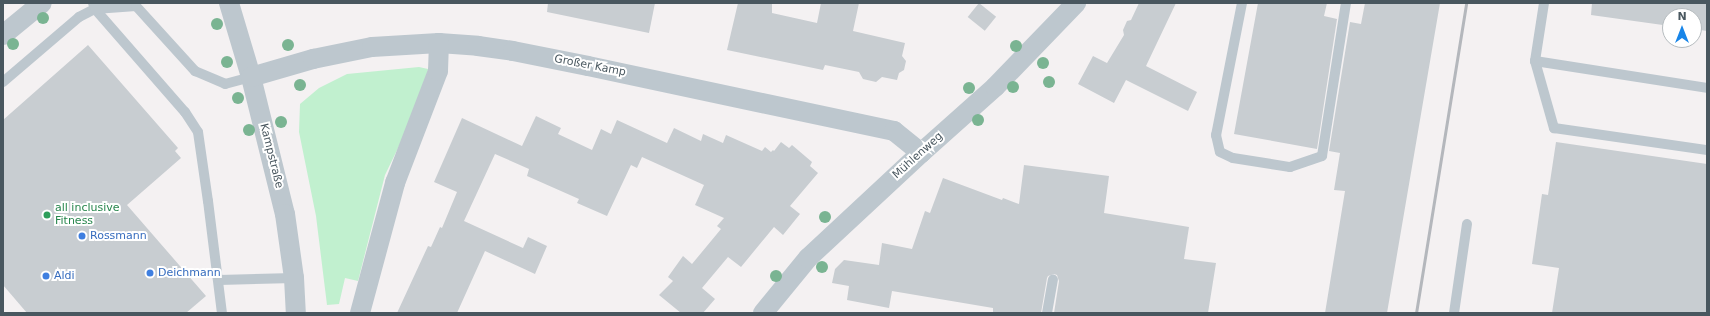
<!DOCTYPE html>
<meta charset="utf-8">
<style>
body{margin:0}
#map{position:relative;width:1710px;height:316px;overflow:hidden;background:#f4f1f2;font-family:"DejaVu Sans",sans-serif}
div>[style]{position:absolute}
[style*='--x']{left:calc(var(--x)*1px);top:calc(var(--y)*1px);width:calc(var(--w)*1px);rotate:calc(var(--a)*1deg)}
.green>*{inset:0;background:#c1f0cf}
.building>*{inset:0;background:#c8cdd1;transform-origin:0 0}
.service>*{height:10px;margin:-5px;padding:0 5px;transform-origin:5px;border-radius:5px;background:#bdc7ce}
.minor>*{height:20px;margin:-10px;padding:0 10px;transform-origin:10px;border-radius:10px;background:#bdc7ce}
.rail>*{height:3px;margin:-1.5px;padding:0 1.5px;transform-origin:1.5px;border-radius:1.5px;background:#b4b7bc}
.trees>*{width:12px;height:12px;margin:-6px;border-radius:50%;background:#7ab492}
.dots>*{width:11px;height:11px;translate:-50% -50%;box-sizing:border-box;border:2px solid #fff;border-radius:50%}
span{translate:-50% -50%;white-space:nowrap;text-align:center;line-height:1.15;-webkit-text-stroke:4px #fff;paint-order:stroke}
.street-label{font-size:11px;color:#49575f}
.leisure-label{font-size:11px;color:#27864d}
.left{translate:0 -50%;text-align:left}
.shop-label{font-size:11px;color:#366cbe}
.frame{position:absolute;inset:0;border:4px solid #49575f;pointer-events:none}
.north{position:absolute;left:1662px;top:8px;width:40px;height:40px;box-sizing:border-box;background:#fff;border:1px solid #b6bcbf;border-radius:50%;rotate:0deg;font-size:11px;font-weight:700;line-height:16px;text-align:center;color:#49575f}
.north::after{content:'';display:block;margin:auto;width:14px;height:18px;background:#1885e8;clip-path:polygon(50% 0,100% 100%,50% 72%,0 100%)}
</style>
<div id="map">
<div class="green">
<div style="clip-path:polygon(419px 67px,428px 69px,426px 90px,385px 175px,358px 281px,345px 278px,339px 304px,327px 305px,316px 216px,299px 132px,300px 104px,319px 88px,347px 74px)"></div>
</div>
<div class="building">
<div style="clip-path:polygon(548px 3px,655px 3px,649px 33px,547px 12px)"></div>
<div style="clip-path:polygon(738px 3px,772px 3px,772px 13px,817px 23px,821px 3px,859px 3px,853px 31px,905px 43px,902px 56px,906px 61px,904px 70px,899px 73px,897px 80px,882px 77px,876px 82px,863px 79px,859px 72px,825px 65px,823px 70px,727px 50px)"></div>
<div style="left:979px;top:3px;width:22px;height:18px;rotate:39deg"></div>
<div style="clip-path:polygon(1139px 3px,1176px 3px,1146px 66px,1197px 92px,1188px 111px,1126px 80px,1114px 103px,1078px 84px,1093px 56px,1107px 63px,1124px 35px,1123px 30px,1127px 21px,1131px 20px)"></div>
<div style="clip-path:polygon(1258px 3px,1327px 3px,1324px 16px,1337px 19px,1317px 149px,1234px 134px)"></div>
<div style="clip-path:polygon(1365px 3px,1440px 3px,1387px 313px,1325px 313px,1345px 191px,1334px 190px,1340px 153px,1329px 151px,1350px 22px,1361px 24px)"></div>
<div style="clip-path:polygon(1592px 3px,1707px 3px,1707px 31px,1694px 29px,1694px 16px,1670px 16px,1670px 26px,1591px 15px)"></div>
<div style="clip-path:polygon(88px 45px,178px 148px,175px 151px,181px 158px,127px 205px,206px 296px,186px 313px,27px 313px,3px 285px,3px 120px)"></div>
<div style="clip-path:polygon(536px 116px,561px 128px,558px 134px,592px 150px,601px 129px,611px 134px,617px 120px,667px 143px,674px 128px,701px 141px,703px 134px,723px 143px,726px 135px,762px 151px,765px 147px,771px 152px,773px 150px,774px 151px,781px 142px,789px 148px,792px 145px,812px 162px,810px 166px,818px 173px,790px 206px,800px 214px,783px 235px,774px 227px,741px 267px,728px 257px,702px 288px,715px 299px,703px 313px,681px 313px,659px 295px,673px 281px,668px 277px,683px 256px,692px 264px,721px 229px,717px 226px,724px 218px,695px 205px,704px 185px,642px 157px,637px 168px,631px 165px,607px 216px,577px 203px,579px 199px,527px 176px,529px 169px,495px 154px,464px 221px,523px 248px,528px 237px,547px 246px,535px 274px,485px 251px,457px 313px,397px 313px,428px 246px,431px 247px,440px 227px,442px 228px,457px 192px,434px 182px,462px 118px,522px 146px)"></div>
<div style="clip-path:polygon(1556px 142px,1707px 164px,1707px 313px,1552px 313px,1559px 268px,1532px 264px,1542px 194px,1548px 195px)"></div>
<div style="clip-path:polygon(1024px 165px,1109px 176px,1104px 213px,1189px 227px,1184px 259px,1216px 263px,1208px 313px,1054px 313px,1059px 281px,1057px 275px,1054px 274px,1048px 276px,1047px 278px,1041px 313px,993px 313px,993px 308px,892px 291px,889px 308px,847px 300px,849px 286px,832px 283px,835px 269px,844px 260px,879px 265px,882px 243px,912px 249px,925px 211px,930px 213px,943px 178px,1002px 200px,1003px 198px,1019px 204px)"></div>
</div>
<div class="service">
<div style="--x:93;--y:3;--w:6;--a:72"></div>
<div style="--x:95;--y:9;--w:137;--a:48.9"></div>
<div style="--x:185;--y:112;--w:24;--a:57"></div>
<div style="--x:198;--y:132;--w:70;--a:81.8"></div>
<div style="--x:208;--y:201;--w:113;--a:82.9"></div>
<div style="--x:1242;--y:3;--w:135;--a:101.1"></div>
<div style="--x:1216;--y:135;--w:17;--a:77"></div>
<div style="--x:1220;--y:152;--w:14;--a:25"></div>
<div style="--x:1233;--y:158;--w:58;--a:9"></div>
<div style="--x:1290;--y:167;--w:34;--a:-19"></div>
<div style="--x:1322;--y:156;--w:155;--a:-81.1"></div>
<div style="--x:1544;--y:3;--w:59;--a:98.8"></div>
<div style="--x:1535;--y:61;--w:70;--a:74.2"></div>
<div style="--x:1554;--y:128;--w:155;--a:8.2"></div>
<div style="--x:1535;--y:61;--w:174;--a:8.9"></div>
<div style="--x:3;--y:82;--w:100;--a:-40.5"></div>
<div style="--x:79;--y:17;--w:18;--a:-27"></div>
<div style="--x:95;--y:9;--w:41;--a:-4.2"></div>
<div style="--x:136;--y:6;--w:88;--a:47.8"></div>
<div style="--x:195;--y:71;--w:33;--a:23"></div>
<div style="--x:225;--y:84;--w:27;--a:-15"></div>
<div style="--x:219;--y:280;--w:75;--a:-1.5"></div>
<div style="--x:1047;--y:313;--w:34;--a:-80"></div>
<div style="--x:1454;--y:313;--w:90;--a:-81.7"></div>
</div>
<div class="minor">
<div style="--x:229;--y:3;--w:77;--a:73.4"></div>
<div style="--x:251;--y:77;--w:141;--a:76.1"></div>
<div style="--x:285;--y:214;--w:65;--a:82"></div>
<div style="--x:294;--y:278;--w:35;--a:87"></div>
<div style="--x:3;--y:35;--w:50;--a:-39.4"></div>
<div style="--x:251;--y:77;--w:65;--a:-16.2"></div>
<div style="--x:313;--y:59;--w:60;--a:-11.5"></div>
<div style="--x:372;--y:47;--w:67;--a:-3.4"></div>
<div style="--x:439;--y:43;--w:39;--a:4"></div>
<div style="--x:478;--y:46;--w:35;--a:8"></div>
<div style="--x:513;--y:51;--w:76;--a:11.3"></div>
<div style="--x:588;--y:66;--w:313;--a:12"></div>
<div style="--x:894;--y:131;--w:35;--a:39"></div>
<div style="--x:360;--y:313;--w:135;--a:-74.9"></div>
<div style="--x:395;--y:183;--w:120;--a:-69"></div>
<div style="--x:438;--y:71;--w:28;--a:-88"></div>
<div style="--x:763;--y:313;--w:71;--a:-50.7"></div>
<div style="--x:808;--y:258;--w:154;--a:-42.9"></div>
<div style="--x:921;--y:153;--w:99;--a:-41.7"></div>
<div style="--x:995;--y:87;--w:117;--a:-46"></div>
</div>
<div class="rail">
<div style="--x:1416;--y:313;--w:314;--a:-80.8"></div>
</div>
<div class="trees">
<div style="left:43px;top:18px"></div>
<div style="left:217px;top:24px"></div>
<div style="left:13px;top:44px"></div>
<div style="left:288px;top:45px"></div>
<div style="left:1016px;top:46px"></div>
<div style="left:227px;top:62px"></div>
<div style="left:1043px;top:63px"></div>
<div style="left:1049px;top:82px"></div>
<div style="left:300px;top:85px"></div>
<div style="left:1013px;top:87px"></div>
<div style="left:969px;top:88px"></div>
<div style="left:238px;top:98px"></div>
<div style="left:978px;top:120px"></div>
<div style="left:281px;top:122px"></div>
<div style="left:249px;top:130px"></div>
<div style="left:825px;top:217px"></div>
<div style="left:822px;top:267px"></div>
<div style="left:776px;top:276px"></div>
</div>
<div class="dots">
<div style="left:47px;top:215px;background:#2e9e5b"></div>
<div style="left:82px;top:236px;background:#3f7fe0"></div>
<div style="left:150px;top:273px;background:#3f7fe0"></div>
<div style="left:46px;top:276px;background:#3f7fe0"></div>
</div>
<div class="street-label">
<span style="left:590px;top:66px;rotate:11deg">Großer Kamp</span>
<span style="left:271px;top:156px;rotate:76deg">Kampstraße</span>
<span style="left:918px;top:156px;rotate:-42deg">Mühlenweg</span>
</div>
<div class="leisure-label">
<span class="left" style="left:55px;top:215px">all inclusive<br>Fitness</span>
</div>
<div class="shop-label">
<span class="left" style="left:90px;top:236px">Rossmann</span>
<span class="left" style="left:158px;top:273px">Deichmann</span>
<span class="left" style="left:54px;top:276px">Aldi</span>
</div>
<div class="frame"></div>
<div class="north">N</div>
</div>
